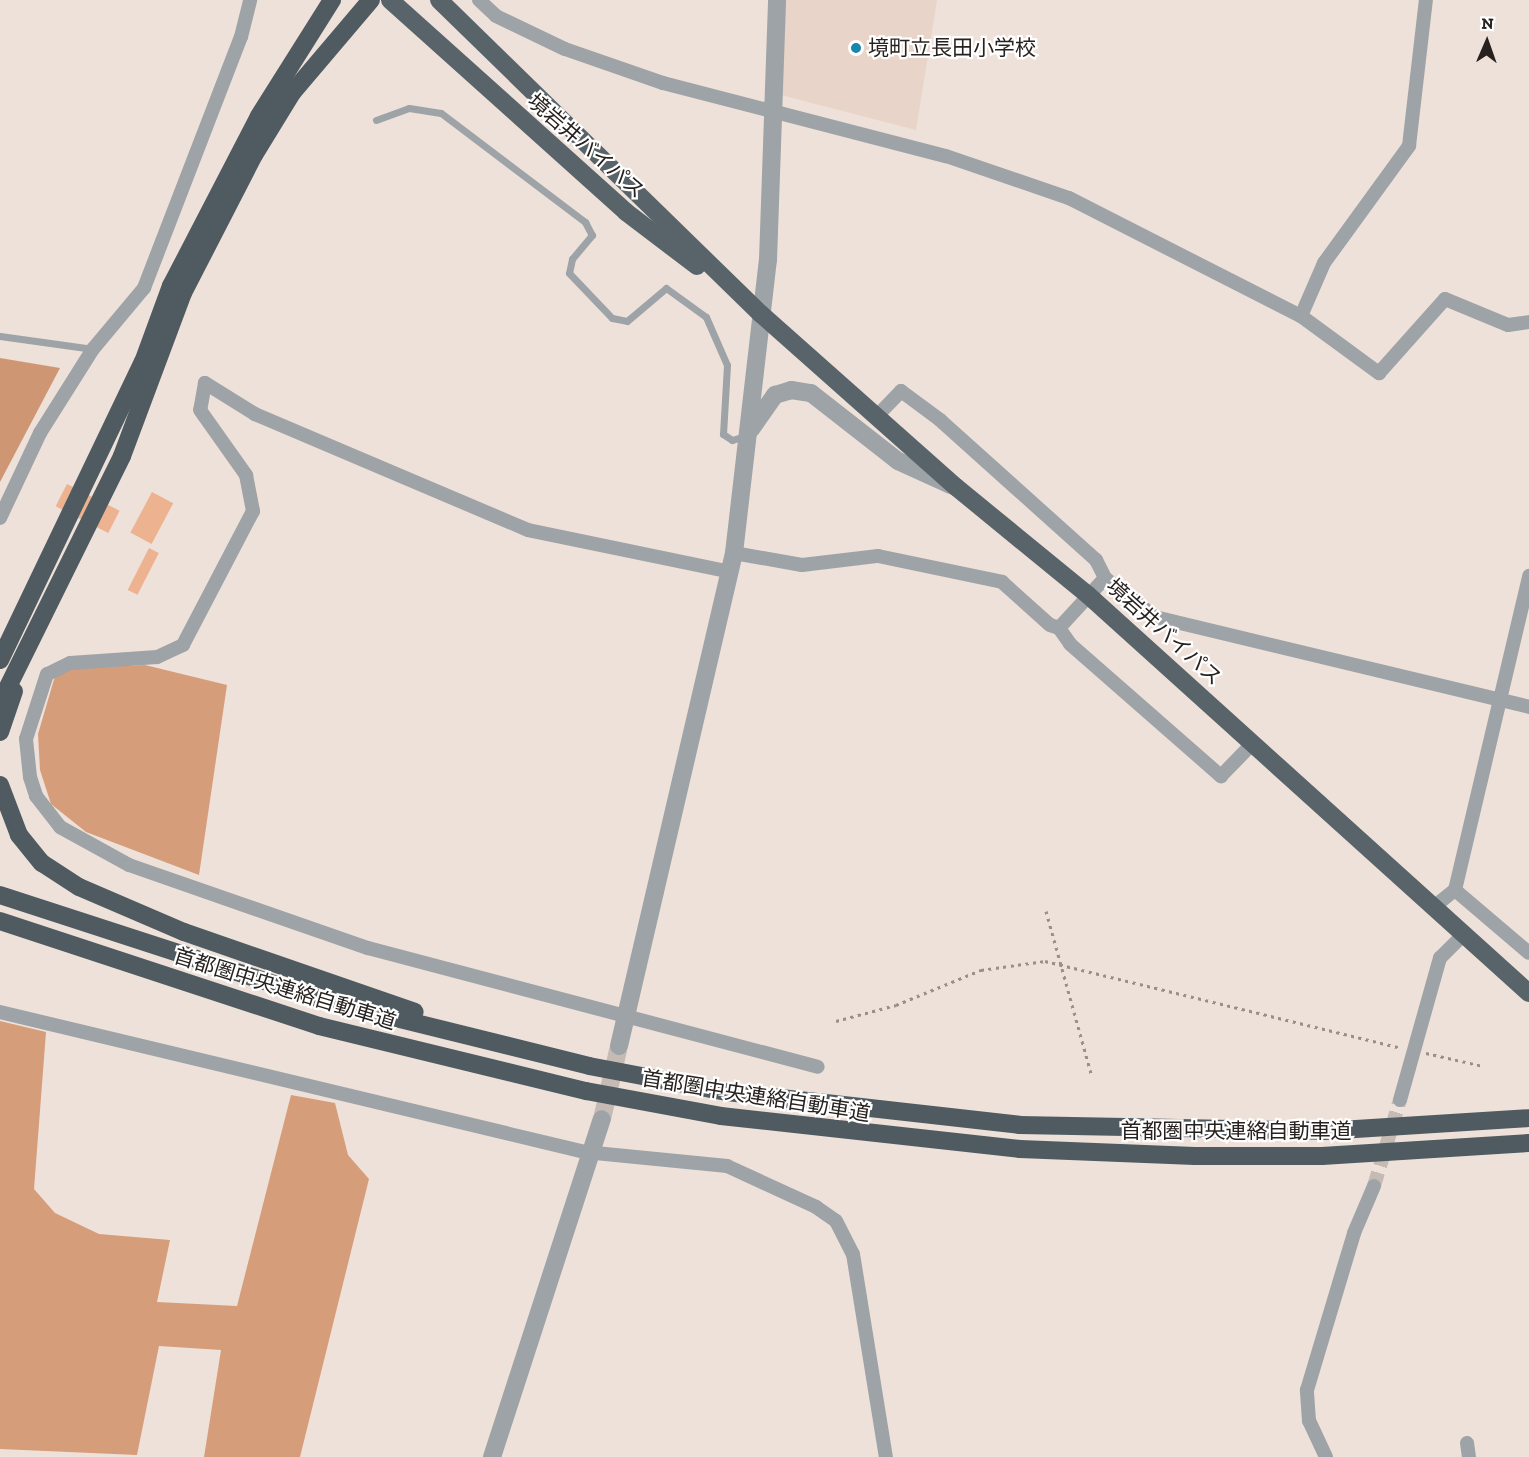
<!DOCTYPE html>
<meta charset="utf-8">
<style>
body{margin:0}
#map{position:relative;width:1529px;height:1457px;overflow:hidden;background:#eee1d9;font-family:"Zilla Slab","Noto Sans JP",serif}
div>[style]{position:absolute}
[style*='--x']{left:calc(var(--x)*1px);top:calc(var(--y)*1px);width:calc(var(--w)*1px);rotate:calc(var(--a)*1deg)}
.built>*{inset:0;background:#e8d4c8}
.forest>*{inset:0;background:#d69d7b}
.water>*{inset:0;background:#cf9674}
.building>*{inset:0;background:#edb28f;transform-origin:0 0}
.minor-tunnel>*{height:14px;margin-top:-7px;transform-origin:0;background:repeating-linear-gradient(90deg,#c6bbb4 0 14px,transparent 0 21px)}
.tertiary-tunnel>*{height:18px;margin-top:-9px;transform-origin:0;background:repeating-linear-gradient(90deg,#c6bbb4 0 18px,transparent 0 27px)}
.path>*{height:3px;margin-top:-1.5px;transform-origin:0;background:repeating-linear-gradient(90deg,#998f89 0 3px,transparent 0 7.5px)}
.service>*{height:7px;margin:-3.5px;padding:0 3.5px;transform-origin:3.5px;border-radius:3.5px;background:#9da3a6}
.minor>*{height:14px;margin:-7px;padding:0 7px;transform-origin:7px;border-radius:7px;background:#9da3a6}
.tertiary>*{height:18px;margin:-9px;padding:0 9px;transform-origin:9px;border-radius:9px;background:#9da3a6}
.trunk>*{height:18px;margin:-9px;padding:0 9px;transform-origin:9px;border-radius:9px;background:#59646a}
.motorway>*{height:18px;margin:-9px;padding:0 9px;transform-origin:9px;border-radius:9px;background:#4f5b61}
.dots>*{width:16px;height:16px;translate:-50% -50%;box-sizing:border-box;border:3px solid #fff;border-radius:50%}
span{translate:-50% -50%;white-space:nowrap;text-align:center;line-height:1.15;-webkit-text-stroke:4.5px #fff;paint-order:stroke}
.poi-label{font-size:21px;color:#27221f}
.left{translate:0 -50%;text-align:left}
.street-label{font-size:21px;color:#27221f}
.north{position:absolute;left:1457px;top:12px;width:60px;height:60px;-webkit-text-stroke:4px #fff;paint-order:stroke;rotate:2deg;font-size:16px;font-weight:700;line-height:24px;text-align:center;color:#27221f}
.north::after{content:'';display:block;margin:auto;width:21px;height:27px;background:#27221f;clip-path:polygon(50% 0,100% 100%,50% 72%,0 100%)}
</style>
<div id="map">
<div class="built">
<div style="clip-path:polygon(785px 0,937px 0,916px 130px,781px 95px)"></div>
</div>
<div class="forest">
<div style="clip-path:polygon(145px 665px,227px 685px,199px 875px,86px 832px,51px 804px,40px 770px,38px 734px,55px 676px,73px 668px)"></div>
<div style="clip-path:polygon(0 1021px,46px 1032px,34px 1189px,55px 1213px,99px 1234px,170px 1240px,157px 1302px,237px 1306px,291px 1095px,335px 1103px,348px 1155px,369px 1179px,300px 1457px,204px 1457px,221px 1350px,159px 1346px,137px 1455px,0 1449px)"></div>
</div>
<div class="water">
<div style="clip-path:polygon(0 358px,60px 368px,0 482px)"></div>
</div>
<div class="building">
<div style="left:67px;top:484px;width:59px;height:25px;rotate:27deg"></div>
<div style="left:152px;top:492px;width:24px;height:46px;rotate:28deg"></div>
<div style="left:149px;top:548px;width:11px;height:47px;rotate:27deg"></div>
</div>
<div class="minor-tunnel">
<div style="--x:1374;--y:1186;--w:90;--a:-73.2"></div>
</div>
<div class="tertiary-tunnel">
<div style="--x:602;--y:1119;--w:75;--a:-76.9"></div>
</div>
<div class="path">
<div style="--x:1046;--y:911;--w:172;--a:74.5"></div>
<div style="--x:836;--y:1021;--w:62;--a:-14.9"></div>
<div style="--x:896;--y:1005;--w:92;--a:-22.4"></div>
<div style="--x:981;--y:970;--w:65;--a:-8"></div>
<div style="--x:1045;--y:961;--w:367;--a:13.7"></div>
<div style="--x:1426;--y:1053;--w:58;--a:12.8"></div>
</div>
<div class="service">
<div style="--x:376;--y:120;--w:35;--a:-20"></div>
<div style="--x:409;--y:108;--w:32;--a:9"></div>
<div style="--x:441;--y:113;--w:181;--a:37.1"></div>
<div style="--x:585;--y:222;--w:15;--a:62"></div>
<div style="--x:592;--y:235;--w:31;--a:130"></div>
<div style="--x:572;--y:259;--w:14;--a:102"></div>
<div style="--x:569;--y:273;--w:62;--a:46.3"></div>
<div style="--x:612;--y:318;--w:15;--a:11"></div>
<div style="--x:627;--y:321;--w:51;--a:-40.2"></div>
<div style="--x:666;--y:288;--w:49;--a:35.9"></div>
<div style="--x:706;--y:317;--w:52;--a:66.4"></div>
<div style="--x:727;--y:365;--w:69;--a:93.3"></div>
<div style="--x:723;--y:434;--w:11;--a:34"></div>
<div style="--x:732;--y:440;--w:14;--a:-17"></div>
<div style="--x:0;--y:336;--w:94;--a:8"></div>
</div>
<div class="minor">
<div style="--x:479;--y:0;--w:23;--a:43"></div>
<div style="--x:496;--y:16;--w:76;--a:25.6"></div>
<div style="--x:565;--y:49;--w:104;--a:19.1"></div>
<div style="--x:663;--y:83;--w:292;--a:14.5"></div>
<div style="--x:946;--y:156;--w:130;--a:18.9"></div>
<div style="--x:1069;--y:198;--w:260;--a:27"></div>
<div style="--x:1301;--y:316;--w:97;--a:36.2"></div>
<div style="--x:1379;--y:373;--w:99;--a:-48.3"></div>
<div style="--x:1445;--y:299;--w:68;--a:22.4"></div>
<div style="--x:1508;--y:325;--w:21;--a:-8"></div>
<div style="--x:1301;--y:316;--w:58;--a:-66.5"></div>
<div style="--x:1324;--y:263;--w:145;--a:-54"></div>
<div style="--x:1409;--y:146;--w:147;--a:-83.4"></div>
<div style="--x:876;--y:417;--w:36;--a:-46"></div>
<div style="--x:901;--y:391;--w:49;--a:36.6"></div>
<div style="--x:940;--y:420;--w:210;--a:41.9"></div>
<div style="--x:1096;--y:560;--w:20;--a:63"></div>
<div style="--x:0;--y:518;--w:94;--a:-64.8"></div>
<div style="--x:40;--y:433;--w:99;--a:-57.8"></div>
<div style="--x:93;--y:349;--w:80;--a:-50.1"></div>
<div style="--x:144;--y:288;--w:269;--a:-68.9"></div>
<div style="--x:241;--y:37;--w:38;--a:-76"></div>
<div style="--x:734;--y:553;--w:69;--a:10"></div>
<div style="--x:802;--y:565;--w:77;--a:-6.8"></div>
<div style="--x:878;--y:556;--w:127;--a:11.8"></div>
<div style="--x:1002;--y:582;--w:64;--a:41.9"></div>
<div style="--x:1050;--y:625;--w:9;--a:18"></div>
<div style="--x:1059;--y:628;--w:68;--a:-47.4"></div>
<div style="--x:1105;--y:578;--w:63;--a:38"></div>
<div style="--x:1155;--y:617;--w:385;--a:13.5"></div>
<div style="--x:731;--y:572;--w:207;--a:-168.3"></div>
<div style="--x:528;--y:530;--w:297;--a:-157"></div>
<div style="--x:255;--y:414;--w:59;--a:-148.2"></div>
<div style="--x:205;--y:383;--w:27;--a:100"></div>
<div style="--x:200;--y:410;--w:80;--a:54.7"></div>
<div style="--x:246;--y:475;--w:37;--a:79"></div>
<div style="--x:253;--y:511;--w:151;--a:117.6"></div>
<div style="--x:183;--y:645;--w:29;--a:155"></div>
<div style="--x:157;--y:657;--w:87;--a:176.1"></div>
<div style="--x:70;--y:663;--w:25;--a:154"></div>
<div style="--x:47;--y:674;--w:68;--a:107.9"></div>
<div style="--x:26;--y:739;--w:38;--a:84"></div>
<div style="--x:30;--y:777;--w:20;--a:72"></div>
<div style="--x:36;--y:796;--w:39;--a:52"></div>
<div style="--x:60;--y:827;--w:79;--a:28.8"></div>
<div style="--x:129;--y:865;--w:253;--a:19.2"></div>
<div style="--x:368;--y:948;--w:465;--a:14.8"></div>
<div style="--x:1059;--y:628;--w:19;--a:55"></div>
<div style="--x:1070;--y:644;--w:201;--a:41.2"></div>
<div style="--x:1221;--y:776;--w:47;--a:-45.9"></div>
<div style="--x:1455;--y:890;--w:97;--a:40.4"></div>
<div style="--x:1435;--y:906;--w:26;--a:-39"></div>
<div style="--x:1455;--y:890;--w:323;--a:-76.7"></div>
<div style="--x:0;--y:1012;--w:602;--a:13.46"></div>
<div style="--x:585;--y:1152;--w:143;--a:5.6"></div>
<div style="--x:727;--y:1166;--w:98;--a:24.7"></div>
<div style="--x:816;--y:1207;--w:24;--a:35"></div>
<div style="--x:836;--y:1221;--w:37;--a:63"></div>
<div style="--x:853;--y:1254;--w:206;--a:80.8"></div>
<div style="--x:1400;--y:1100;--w:148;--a:-74.3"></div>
<div style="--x:1440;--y:958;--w:34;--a:-45"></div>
<div style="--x:1467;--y:1443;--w:14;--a:82"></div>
<div style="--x:1326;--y:1457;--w:40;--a:-115"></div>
<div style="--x:1309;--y:1421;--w:31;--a:-94"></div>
<div style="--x:1307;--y:1390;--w:164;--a:-73.3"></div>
<div style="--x:1354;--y:1233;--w:51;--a:-66.9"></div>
</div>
<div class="tertiary">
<div style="--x:751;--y:429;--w:42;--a:-54.8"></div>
<div style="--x:775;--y:395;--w:17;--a:-17"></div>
<div style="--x:791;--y:390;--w:20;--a:9"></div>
<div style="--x:811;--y:393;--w:110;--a:38"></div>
<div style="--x:898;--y:461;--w:58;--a:24.4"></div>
<div style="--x:619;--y:1046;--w:506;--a:-76.87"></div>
<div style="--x:734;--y:553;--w:295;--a:-83.4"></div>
<div style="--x:768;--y:260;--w:260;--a:-88"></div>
<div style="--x:492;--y:1457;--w:355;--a:-72"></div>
</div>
<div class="trunk">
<div style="--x:390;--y:0;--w:317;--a:41.9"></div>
<div style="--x:626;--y:212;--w:89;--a:37.3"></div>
<div style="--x:439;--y:0;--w:450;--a:44.3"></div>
<div style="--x:761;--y:314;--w:261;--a:41.6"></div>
<div style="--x:956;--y:487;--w:171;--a:39.3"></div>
<div style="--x:1088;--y:595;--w:594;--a:42.07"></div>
</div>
<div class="motorway">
<div style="--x:0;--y:660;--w:331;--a:-64.4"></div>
<div style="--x:143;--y:362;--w:81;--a:-69.8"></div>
<div style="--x:171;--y:286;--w:191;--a:-62.6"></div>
<div style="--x:259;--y:116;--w:137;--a:-57.8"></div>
<div style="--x:0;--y:703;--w:275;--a:-63.7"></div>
<div style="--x:122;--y:456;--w:174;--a:-69.5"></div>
<div style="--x:183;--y:293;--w:155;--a:-62.8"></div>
<div style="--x:254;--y:155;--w:73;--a:-58.5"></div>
<div style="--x:292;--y:93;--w:122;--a:-49.7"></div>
<div style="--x:0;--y:732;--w:43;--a:-71.1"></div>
<div style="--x:0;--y:785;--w:53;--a:69.2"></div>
<div style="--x:19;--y:835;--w:36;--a:51"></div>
<div style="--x:42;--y:863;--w:44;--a:33"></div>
<div style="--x:79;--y:887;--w:114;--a:23.2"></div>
<div style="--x:184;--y:932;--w:244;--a:19.1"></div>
<div style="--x:0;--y:895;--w:344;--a:18"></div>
<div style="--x:327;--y:1001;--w:270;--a:13.9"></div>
<div style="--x:589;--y:1066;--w:140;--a:10.7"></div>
<div style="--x:727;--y:1092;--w:294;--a:6.4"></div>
<div style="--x:1019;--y:1125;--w:305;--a:1.1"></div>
<div style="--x:1324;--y:1131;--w:205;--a:-3.6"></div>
<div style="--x:0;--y:921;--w:336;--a:18.2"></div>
<div style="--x:319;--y:1026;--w:275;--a:13.7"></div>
<div style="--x:586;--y:1091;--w:137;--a:10.5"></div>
<div style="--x:721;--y:1116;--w:301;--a:6.3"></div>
<div style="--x:1020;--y:1149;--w:175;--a:2.3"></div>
<div style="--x:1195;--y:1156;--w:127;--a:0"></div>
<div style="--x:1322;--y:1156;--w:207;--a:-3.6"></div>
</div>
<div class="dots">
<div style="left:856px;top:48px;background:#1986ad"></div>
</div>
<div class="poi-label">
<span class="left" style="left:868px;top:48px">境町立長田小学校</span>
</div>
<div class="street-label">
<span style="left:586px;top:146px;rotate:41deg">境岩井バイパス</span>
<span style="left:1164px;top:632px;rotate:42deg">境岩井バイパス</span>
<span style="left:285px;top:989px;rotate:17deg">首都圏中央連絡自動車道</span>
<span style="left:756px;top:1096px;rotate:9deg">首都圏中央連絡自動車道</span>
<span style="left:1236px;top:1131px">首都圏中央連絡自動車道</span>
</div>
<div class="north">N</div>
</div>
